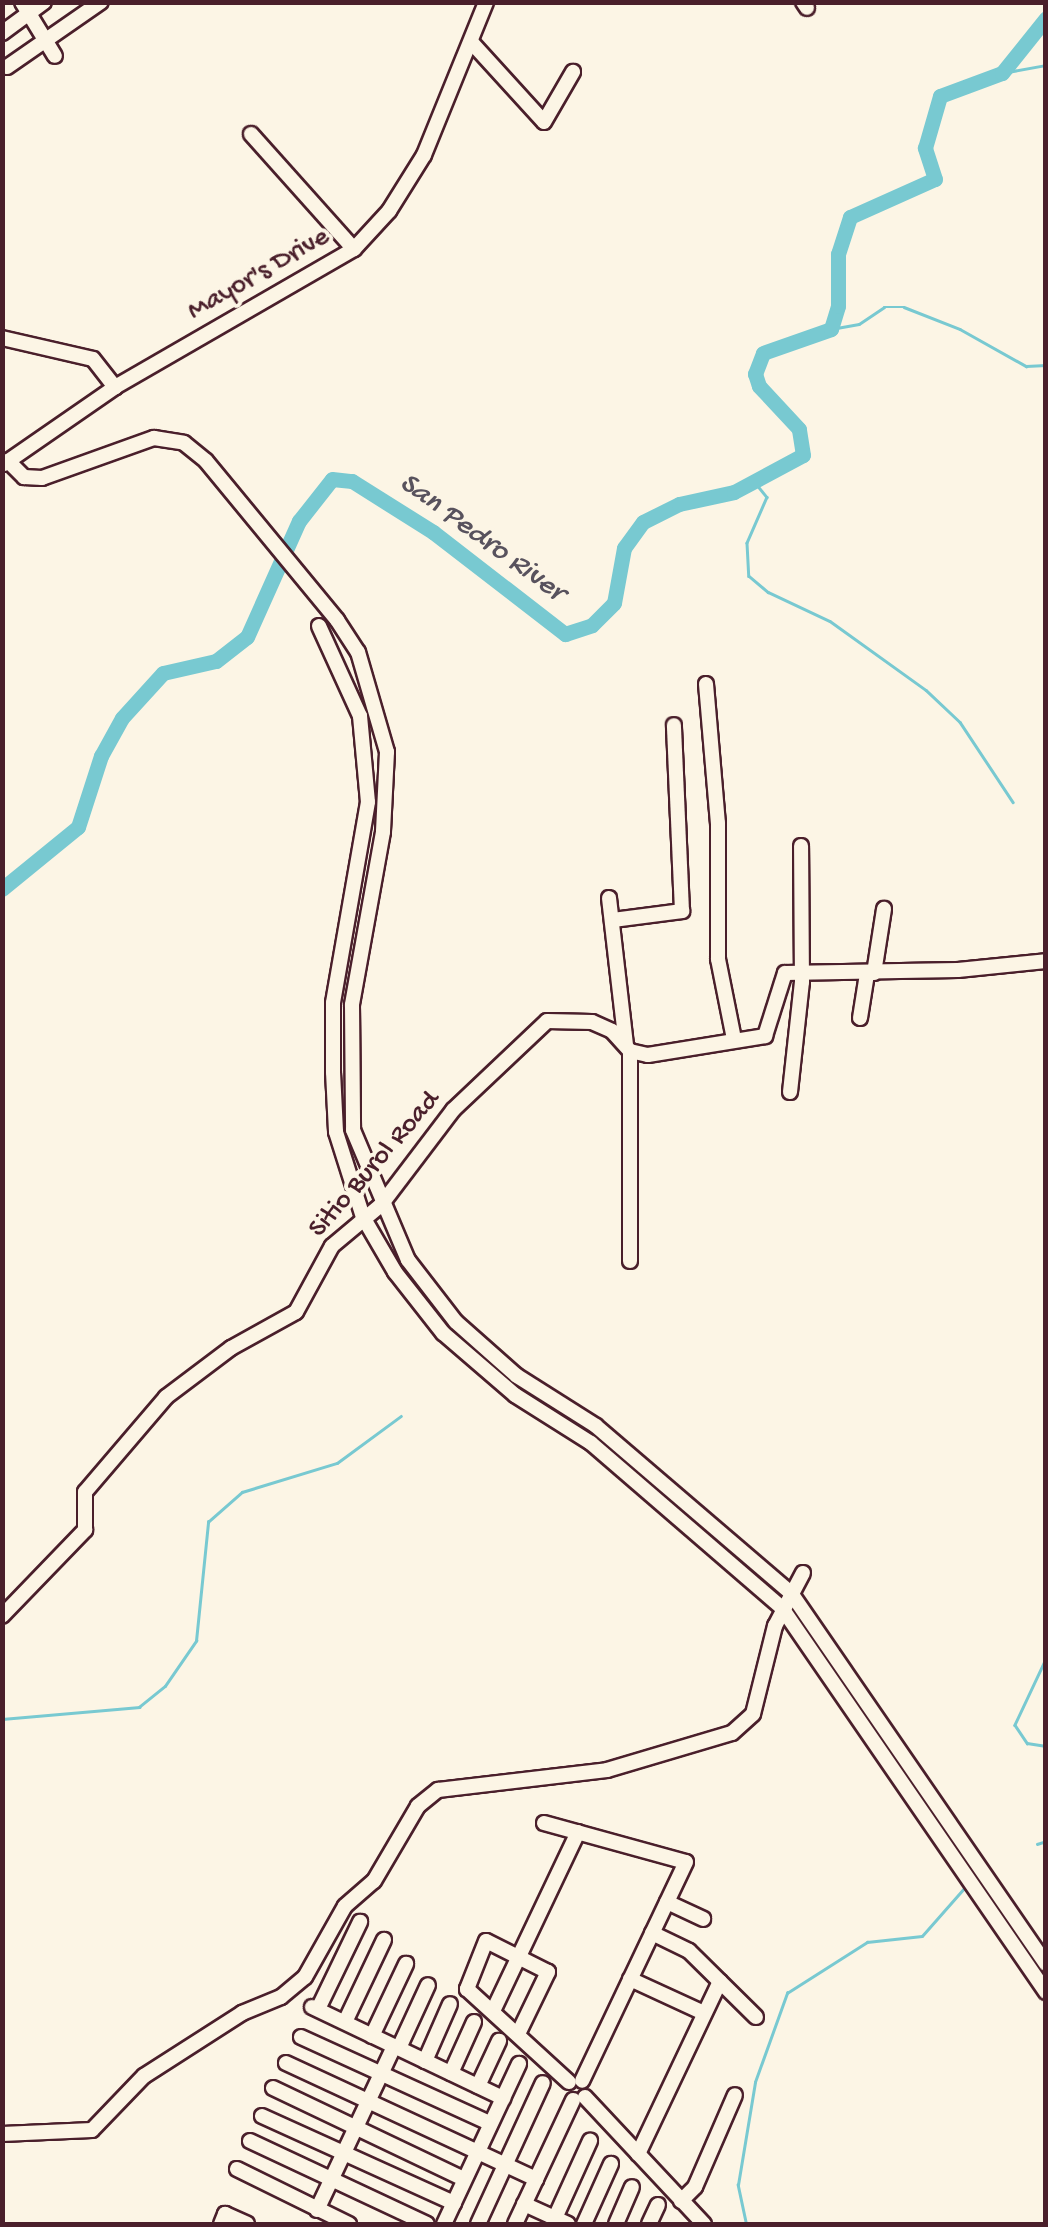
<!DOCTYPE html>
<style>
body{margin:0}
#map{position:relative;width:1048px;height:2227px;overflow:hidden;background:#fcf5e5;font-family:"Gochi Hand",sans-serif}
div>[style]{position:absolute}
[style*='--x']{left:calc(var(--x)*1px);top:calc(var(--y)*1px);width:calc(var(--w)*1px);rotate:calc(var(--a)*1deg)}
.stream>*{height:2.5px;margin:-1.25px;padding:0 1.25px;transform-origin:1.25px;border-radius:1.25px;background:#78c9d1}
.river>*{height:15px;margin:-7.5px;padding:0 7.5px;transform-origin:7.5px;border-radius:7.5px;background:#78c9d1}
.roads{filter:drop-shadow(2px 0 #4a1f2b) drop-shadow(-2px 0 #4a1f2b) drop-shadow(0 2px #4a1f2b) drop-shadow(0 -2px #4a1f2b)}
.minor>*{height:14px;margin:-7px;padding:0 7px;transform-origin:7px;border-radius:7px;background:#fcf5e5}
span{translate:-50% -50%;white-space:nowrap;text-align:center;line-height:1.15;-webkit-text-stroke:8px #fcf5e5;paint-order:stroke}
.street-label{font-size:28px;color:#4a1f2b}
.water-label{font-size:30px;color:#58525d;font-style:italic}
.frame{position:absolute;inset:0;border:5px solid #4a1f2b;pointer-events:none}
</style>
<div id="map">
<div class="stream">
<div style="--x:1002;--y:73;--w:45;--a:-10.3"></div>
<div style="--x:831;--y:329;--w:28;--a:-10"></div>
<div style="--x:859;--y:324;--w:30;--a:-34"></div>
<div style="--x:884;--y:307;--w:20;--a:0"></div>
<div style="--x:904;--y:307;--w:60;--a:21.4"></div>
<div style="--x:960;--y:329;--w:76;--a:29.3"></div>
<div style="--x:1026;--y:366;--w:20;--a:-3"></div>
<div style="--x:753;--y:480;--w:22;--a:51"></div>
<div style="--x:767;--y:497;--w:50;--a:113.5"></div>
<div style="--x:747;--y:543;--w:33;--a:87"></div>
<div style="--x:749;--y:576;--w:25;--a:40"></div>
<div style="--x:768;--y:592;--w:68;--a:25.1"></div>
<div style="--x:830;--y:621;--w:118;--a:35.7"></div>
<div style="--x:926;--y:690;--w:47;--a:43.3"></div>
<div style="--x:960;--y:722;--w:96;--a:56.5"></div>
<div style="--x:1046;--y:1659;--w:73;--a:115.2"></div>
<div style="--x:1015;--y:1725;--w:22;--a:56"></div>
<div style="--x:1027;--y:1743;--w:19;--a:9"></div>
<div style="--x:2;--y:1719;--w:138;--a:-5"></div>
<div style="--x:139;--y:1707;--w:33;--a:-39"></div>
<div style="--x:165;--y:1686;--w:55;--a:-55.4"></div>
<div style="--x:196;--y:1641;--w:120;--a:-84.2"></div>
<div style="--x:208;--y:1522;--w:45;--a:-41.4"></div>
<div style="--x:242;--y:1492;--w:99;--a:-17"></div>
<div style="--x:337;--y:1463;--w:79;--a:-36.3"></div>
<div style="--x:1037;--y:1844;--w:9;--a:-18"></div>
<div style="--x:746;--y:2224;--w:40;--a:-102"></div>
<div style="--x:738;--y:2185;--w:104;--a:-80.6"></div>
<div style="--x:755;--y:2082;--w:95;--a:-70.2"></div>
<div style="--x:787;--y:1993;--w:95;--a:-32.5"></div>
<div style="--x:867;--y:1942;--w:55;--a:-6.2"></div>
<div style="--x:922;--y:1936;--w:68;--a:-48.6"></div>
</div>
<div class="river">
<div style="--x:2;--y:889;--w:98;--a:-39.2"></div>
<div style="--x:78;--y:827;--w:75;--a:-72.1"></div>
<div style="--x:101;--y:756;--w:43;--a:-61.1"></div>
<div style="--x:122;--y:718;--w:61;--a:-47.7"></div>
<div style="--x:163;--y:673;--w:54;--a:-12.8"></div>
<div style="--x:216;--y:661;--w:39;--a:-38"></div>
<div style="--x:247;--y:637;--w:127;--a:-65.9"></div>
<div style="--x:299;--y:521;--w:53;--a:-51.8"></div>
<div style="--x:332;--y:479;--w:20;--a:6"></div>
<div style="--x:352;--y:481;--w:96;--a:32.2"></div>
<div style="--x:433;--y:532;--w:167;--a:37.7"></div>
<div style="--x:565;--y:634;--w:28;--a:-18"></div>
<div style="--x:592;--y:625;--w:31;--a:-45"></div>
<div style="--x:614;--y:603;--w:56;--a:-79.7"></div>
<div style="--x:624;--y:548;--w:32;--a:-54"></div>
<div style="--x:643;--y:522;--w:40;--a:-26.6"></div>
<div style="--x:679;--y:504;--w:56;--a:-12.3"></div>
<div style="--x:734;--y:492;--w:78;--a:-28.2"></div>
<div style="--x:803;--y:455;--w:26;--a:-99"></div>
<div style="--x:799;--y:429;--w:59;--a:-132.9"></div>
<div style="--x:759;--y:386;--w:13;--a:-108"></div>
<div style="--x:755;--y:374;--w:22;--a:-69"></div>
<div style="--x:763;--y:353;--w:72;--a:-19.4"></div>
<div style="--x:831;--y:329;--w:24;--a:-73"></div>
<div style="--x:838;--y:306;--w:52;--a:-90"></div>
<div style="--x:838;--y:254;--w:39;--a:-72"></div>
<div style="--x:850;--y:217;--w:93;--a:-24.1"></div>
<div style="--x:935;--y:179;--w:33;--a:-108"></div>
<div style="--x:925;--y:148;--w:54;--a:-73.9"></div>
<div style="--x:940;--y:96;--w:66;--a:-20.4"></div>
<div style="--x:1002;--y:73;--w:70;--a:-51.3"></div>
</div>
<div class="roads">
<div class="minor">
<div style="--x:22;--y:2;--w:63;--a:58.6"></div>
<div style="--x:803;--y:2;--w:7;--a:56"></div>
<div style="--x:2;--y:33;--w:52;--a:-36.4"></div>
<div style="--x:473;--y:44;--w:105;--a:47.7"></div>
<div style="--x:544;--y:122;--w:58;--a:-59.9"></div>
<div style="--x:7;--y:67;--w:114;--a:-34.7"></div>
<div style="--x:251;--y:134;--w:154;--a:48.2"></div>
<div style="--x:2;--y:338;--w:93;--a:13"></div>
<div style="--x:93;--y:359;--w:36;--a:52"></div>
<div style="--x:8;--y:461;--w:23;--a:45"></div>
<div style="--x:24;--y:477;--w:18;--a:3"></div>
<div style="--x:42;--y:478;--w:119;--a:-19.7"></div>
<div style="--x:154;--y:438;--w:30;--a:9"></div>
<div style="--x:184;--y:443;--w:28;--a:39"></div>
<div style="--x:206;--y:461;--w:206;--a:50.5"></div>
<div style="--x:337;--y:620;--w:38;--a:57"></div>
<div style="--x:358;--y:652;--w:104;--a:73.8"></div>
<div style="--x:387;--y:752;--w:80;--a:92.9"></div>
<div style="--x:383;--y:832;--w:176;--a:100.2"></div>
<div style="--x:352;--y:1005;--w:125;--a:89.5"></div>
<div style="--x:353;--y:1130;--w:141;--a:67.1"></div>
<div style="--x:408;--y:1260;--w:78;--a:52.3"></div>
<div style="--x:456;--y:1322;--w:81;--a:41.5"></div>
<div style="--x:517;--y:1376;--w:93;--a:32.3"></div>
<div style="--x:596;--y:1426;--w:257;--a:40.6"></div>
<div style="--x:791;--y:1593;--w:450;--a:55.5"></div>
<div style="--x:4;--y:464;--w:135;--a:-34.7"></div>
<div style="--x:115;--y:387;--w:276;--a:-30"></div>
<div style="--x:354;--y:249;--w:52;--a:-47.4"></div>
<div style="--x:389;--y:211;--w:66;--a:-58"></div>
<div style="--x:424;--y:155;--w:165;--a:-67.9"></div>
<div style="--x:319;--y:626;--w:99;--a:65.5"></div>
<div style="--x:360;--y:716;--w:86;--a:84.7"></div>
<div style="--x:368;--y:802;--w:204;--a:99.9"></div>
<div style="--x:333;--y:1003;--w:69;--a:90"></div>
<div style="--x:333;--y:1072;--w:60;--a:87.1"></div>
<div style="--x:336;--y:1132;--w:89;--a:72.4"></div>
<div style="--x:363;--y:1217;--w:64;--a:59.8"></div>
<div style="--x:395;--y:1272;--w:78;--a:51.8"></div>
<div style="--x:443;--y:1333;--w:95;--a:40.7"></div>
<div style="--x:515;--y:1395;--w:90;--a:32.3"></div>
<div style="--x:591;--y:1443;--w:252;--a:40.8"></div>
<div style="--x:782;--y:1608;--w:466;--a:55.5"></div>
<div style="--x:706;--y:684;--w:140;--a:85.1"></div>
<div style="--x:718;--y:823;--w:136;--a:90"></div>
<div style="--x:718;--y:959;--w:82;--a:78.7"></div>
<div style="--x:609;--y:898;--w:147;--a:83.4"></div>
<div style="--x:613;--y:920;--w:70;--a:-7.4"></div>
<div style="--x:682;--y:911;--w:186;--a:-92.5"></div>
<div style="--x:874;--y:973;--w:65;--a:-81.1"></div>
<div style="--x:860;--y:1018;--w:45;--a:-81"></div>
<div style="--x:790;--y:1092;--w:111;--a:-83.8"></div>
<div style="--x:802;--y:982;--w:136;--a:-90.4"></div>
<div style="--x:630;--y:1261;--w:210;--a:-90"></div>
<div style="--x:2;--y:1616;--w:120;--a:-46"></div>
<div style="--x:85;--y:1530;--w:38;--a:-90"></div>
<div style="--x:85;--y:1492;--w:125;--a:-49.5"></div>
<div style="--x:166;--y:1397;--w:81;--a:-37"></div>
<div style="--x:231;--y:1348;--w:74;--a:-29"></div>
<div style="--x:296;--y:1312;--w:75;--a:-61.4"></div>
<div style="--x:332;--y:1246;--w:64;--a:-39.9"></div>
<div style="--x:381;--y:1205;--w:119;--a:-52.8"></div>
<div style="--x:453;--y:1110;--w:129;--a:-43.4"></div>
<div style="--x:547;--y:1021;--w:45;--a:1.3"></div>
<div style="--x:592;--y:1022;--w:22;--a:24"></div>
<div style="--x:612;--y:1031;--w:27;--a:48"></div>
<div style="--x:630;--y:1051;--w:18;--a:13"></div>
<div style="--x:648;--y:1055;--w:119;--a:-9.2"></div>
<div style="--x:765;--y:1036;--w:66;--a:-72.4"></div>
<div style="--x:785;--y:973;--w:173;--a:-1"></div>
<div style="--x:958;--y:970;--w:88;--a:-5.8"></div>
<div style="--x:544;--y:1823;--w:147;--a:15.4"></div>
<div style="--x:686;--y:1862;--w:242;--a:115.4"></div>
<div style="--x:667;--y:1902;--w:40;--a:25"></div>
<div style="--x:652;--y:1933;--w:41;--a:25.9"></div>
<div style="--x:689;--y:1951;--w:94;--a:44.6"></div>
<div style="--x:630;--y:1979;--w:81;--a:24.7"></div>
<div style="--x:312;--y:2007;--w:212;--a:25.5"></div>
<div style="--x:318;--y:2009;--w:97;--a:-64.2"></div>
<div style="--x:493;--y:2011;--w:198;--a:-64.6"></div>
<div style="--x:345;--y:2022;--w:91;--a:-64.6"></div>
<div style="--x:518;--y:2034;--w:69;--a:-64.2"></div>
<div style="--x:548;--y:1972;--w:69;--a:-153.4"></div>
<div style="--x:486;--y:1941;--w:52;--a:111.6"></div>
<div style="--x:467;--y:1989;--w:138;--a:42.4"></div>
<div style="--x:372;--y:2036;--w:80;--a:-64.7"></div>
<div style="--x:301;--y:2037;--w:208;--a:24.5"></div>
<div style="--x:399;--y:2048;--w:69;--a:-65.3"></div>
<div style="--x:425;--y:2061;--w:62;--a:-66.3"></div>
<div style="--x:286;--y:2063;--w:276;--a:24.9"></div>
<div style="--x:451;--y:2073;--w:56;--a:-65.7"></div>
<div style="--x:478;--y:2086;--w:50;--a:-65"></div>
<div style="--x:273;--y:2088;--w:212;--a:25.5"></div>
<div style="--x:585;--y:2097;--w:174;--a:46.9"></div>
<div style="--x:262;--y:2116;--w:211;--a:24.4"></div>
<div style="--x:2;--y:2134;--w:90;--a:-2.5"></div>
<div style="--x:92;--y:2130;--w:75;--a:-46.1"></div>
<div style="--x:144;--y:2076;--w:117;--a:-32.7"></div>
<div style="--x:242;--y:2013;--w:42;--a:-22.3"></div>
<div style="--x:281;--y:1997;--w:31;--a:-40"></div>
<div style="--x:305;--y:1977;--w:81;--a:-60.6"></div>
<div style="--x:345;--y:1906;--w:38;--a:-41"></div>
<div style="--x:374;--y:1881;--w:87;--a:-59.6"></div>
<div style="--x:418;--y:1806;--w:26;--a:-39"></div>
<div style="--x:438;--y:1790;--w:170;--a:-6.7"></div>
<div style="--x:607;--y:1770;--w:130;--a:-16.5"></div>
<div style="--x:732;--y:1733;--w:28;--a:-42"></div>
<div style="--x:753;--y:1714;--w:91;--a:-76"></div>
<div style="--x:775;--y:1626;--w:60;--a:-62.2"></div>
<div style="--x:250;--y:2141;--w:195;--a:25.1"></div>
<div style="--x:638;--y:2154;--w:191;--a:-64.6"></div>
<div style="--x:237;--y:2169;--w:125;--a:26.2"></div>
<div style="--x:681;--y:2201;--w:20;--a:-45"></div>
<div style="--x:695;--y:2187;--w:100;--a:-66.5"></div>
<div style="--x:524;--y:2204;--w:48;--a:24.4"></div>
<div style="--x:317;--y:2210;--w:181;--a:-64.8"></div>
<div style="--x:555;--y:2218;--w:85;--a:-65.6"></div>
<div style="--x:221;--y:2224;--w:11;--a:-68"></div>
<div style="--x:225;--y:2214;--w:24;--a:24"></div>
<div style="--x:444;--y:2224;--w:177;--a:-64.9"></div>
<div style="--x:478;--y:2224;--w:155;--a:-65.3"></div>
<div style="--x:515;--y:2224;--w:137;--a:-64.9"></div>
<div style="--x:584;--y:2224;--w:66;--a:-65.8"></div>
<div style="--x:616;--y:2224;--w:40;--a:-66.6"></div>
<div style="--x:649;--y:2224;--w:21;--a:-65"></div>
</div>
</div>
<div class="street-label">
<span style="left:259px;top:275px;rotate:-30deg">Mayor's Drive</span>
<span style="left:375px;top:1165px;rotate:-49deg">Sitio Burol Road</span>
</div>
<div class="water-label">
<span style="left:481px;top:539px;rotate:36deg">San Pedro River</span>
</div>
<div class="frame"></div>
</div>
